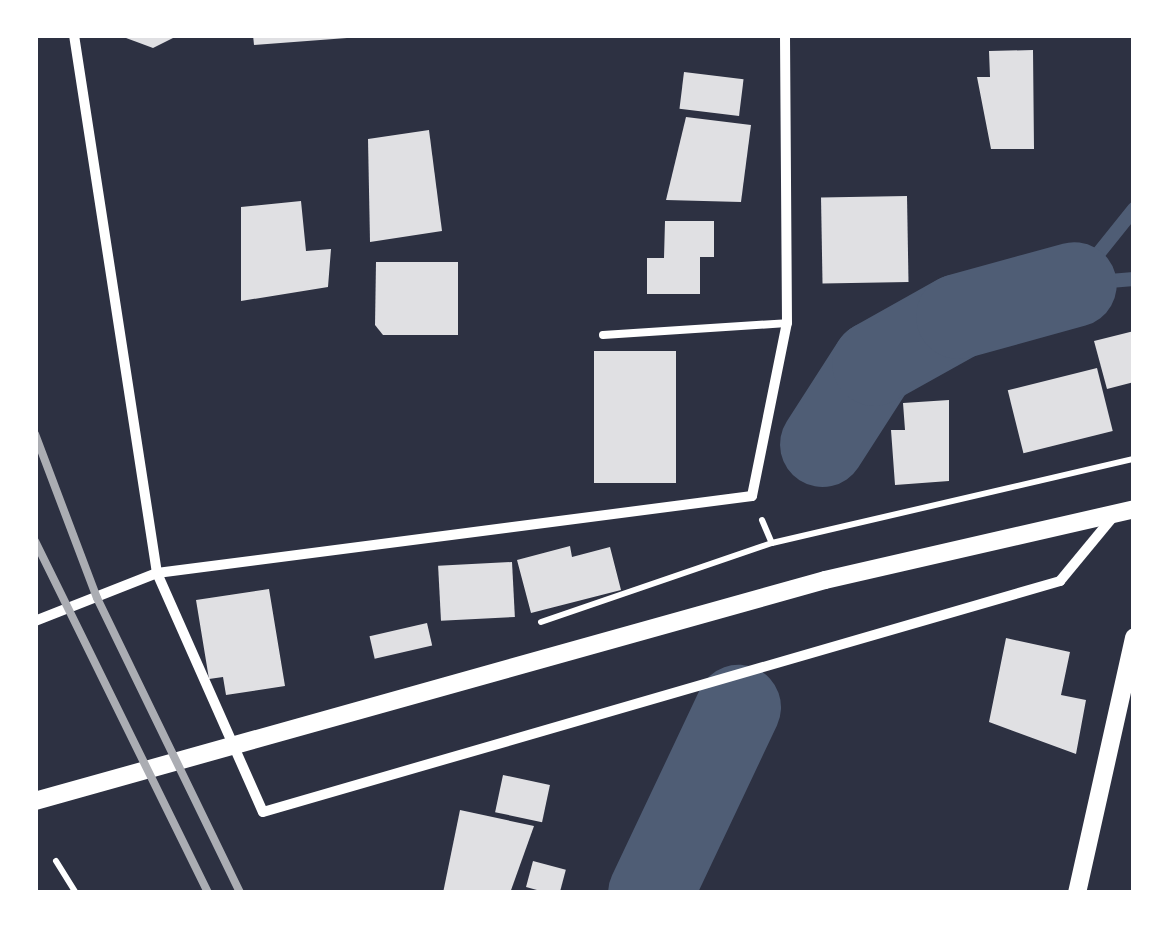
<!DOCTYPE html>
<style>
body{margin:0}
#map{position:relative;width:1169px;height:928px;overflow:hidden;background:#2d3142;font-family:Arial,sans-serif}
div>[style]{position:absolute}
[style*='--x']{left:calc(var(--x)*1px);top:calc(var(--y)*1px);width:calc(var(--w)*1px);rotate:calc(var(--a)*1deg)}
.stream>*{height:14px;margin:-7px;padding:0 7px;transform-origin:7px;border-radius:7px;background:#4f5d75}
.river>*{height:85px;margin:-42.5px;padding:0 42.5px;transform-origin:42.5px;border-radius:42.5px;background:#4f5d75}
.building>*{inset:0;background:#e0e0e3;transform-origin:0 0}
.path>*{height:6px;margin:-3px;padding:0 3px;transform-origin:3px;border-radius:3px;background:#fff}
.service>*{height:8px;margin:-4px;padding:0 4px;transform-origin:4px;border-radius:4px;background:#fff}
.minor>*{height:10px;margin:-5px;padding:0 5px;transform-origin:5px;border-radius:5px;background:#fff}
.tertiary>*{height:18px;margin:-9px;padding:0 9px;transform-origin:9px;border-radius:9px;background:#fff}
.rail>*{height:8px;margin:-4px;padding:0 4px;transform-origin:4px;border-radius:4px;background:#abadb3}
span{translate:-50% -50%;white-space:nowrap;text-align:center;line-height:1.15;-webkit-text-stroke:10px #fff;paint-order:stroke}
.frame{position:absolute;inset:0;border:38px solid #fff;pointer-events:none}
</style>
<div id="map">
<div class="stream">
<div style="--x:1074;--y:284;--w:96;--a:-51.3"></div>
<div style="--x:1074;--y:284;--w:60;--a:-4.8"></div>
</div>
<div class="river">
<div style="--x:822;--y:444;--w:96;--a:-57.3"></div>
<div style="--x:874;--y:363;--w:96;--a:-29.2"></div>
<div style="--x:958;--y:316;--w:120;--a:-15.4"></div>
<div style="--x:650;--y:893;--w:206;--a:-64.7"></div>
</div>
<div class="building">
<div style="clip-path:polygon(118px 35px,179px 35px,153px 48px)"></div>
<div style="clip-path:polygon(253px 35px,347px 35px,347px 38px,254px 45px)"></div>
<div style="clip-path:polygon(1033px 50px,1034px 149px,991px 149px,977px 77px,990px 77px,989px 51px)"></div>
<div style="left:684px;top:72px;width:60px;height:37px;rotate:7deg"></div>
<div style="clip-path:polygon(686px 117px,751px 125px,741px 202px,666px 200px)"></div>
<div style="clip-path:polygon(429px 130px,442px 231px,370px 242px,368px 139px)"></div>
<div style="left:907px;top:196px;width:86px;height:86px;rotate:89deg"></div>
<div style="clip-path:polygon(301px 201px,306px 251px,331px 249px,328px 287px,241px 301px,241px 207px)"></div>
<div style="clip-path:polygon(665px 221px,714px 221px,714px 257px,700px 257px,700px 294px,647px 294px,647px 258px,664px 258px)"></div>
<div style="clip-path:polygon(376px 262px,458px 262px,458px 335px,383px 335px,375px 325px)"></div>
<div style="clip-path:polygon(1134px 331px,1134px 382px,1107px 389px,1094px 341px)"></div>
<div style="left:676px;top:351px;width:132px;height:82px;rotate:90deg"></div>
<div style="left:1097px;top:368px;width:65px;height:92px;rotate:76deg"></div>
<div style="clip-path:polygon(949px 400px,949px 481px,895px 485px,891px 430px,905px 430px,903px 403px)"></div>
<div style="clip-path:polygon(570px 546px,572px 557px,610px 547px,621px 590px,531px 613px,517px 560px)"></div>
<div style="left:512px;top:562px;width:55px;height:74px;rotate:87deg"></div>
<div style="clip-path:polygon(269px 589px,285px 686px,226px 695px,223px 677px,209px 679px,196px 600px)"></div>
<div style="left:427px;top:623px;width:23px;height:59px;rotate:77deg"></div>
<div style="clip-path:polygon(1006px 638px,1070px 652px,1061px 695px,1086px 700px,1076px 754px,989px 722px)"></div>
<div style="left:503px;top:775px;width:48px;height:38px;rotate:12deg"></div>
<div style="clip-path:polygon(460px 810px,534px 826px,510px 893px,443px 893px)"></div>
<div style="left:533px;top:861px;width:34px;height:27px;rotate:15deg"></div>
</div>
<div class="path">
<div style="--x:762;--y:520;--w:25;--a:67"></div>
<div style="--x:541;--y:622;--w:244;--a:-18.9"></div>
<div style="--x:772;--y:543;--w:370;--a:-13.1"></div>
<div style="--x:56;--y:861;--w:38;--a:58"></div>
</div>
<div class="service">
<div style="--x:603;--y:335;--w:184;--a:-3.7"></div>
</div>
<div class="minor">
<div style="--x:74;--y:35;--w:544;--a:81.23"></div>
<div style="--x:157;--y:573;--w:261;--a:66.1"></div>
<div style="--x:263;--y:812;--w:830;--a:-16.16"></div>
<div style="--x:1060;--y:581;--w:83;--a:-50.4"></div>
<div style="--x:35;--y:621;--w:131;--a:-21.5"></div>
<div style="--x:157;--y:573;--w:600;--a:-7.37"></div>
<div style="--x:752;--y:496;--w:177;--a:-78.6"></div>
<div style="--x:787;--y:323;--w:288;--a:-90.4"></div>
</div>
<div class="tertiary">
<div style="--x:35;--y:801;--w:820;--a:-15.63"></div>
<div style="--x:825;--y:580;--w:317;--a:-12.9"></div>
<div style="--x:1077;--y:893;--w:262;--a:-77.4"></div>
</div>
<div class="rail">
<div style="--x:35;--y:434;--w:175;--a:69.3"></div>
<div style="--x:97;--y:598;--w:328;--a:64.1"></div>
<div style="--x:35;--y:541;--w:392;--a:63.8"></div>
</div>
<div class="frame"></div>
</div>
